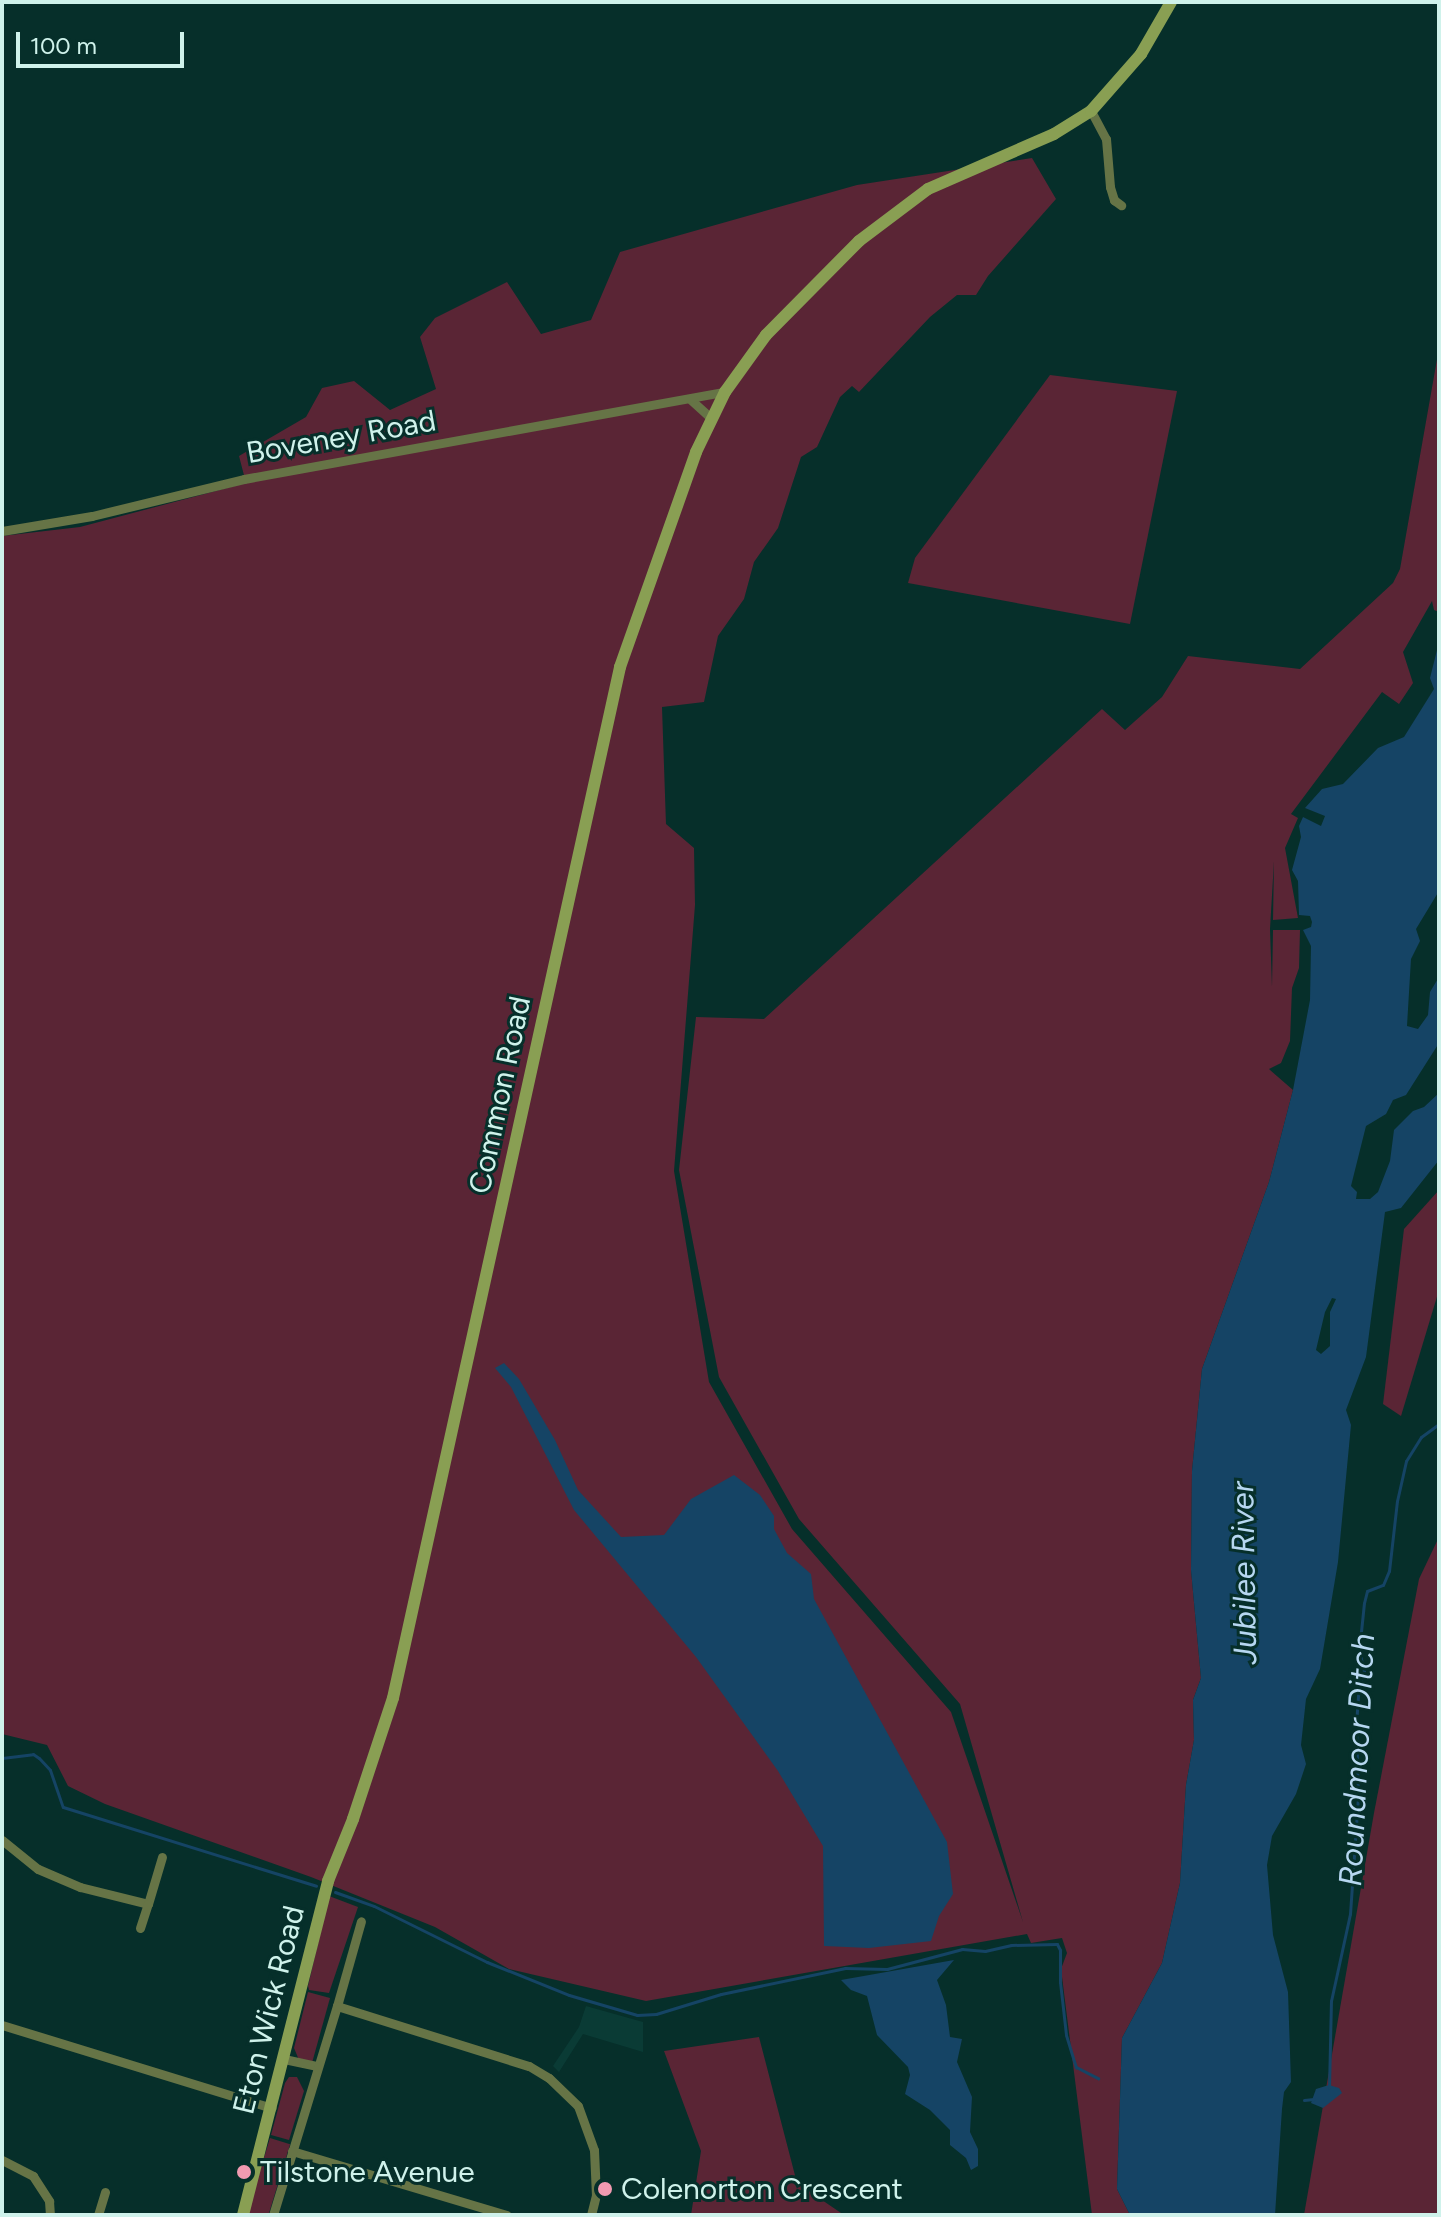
<!DOCTYPE html>
<style>
body{margin:0}
#map{position:relative;width:1441px;height:2217px;overflow:hidden;background:#062f2a;font-family:Figtree,sans-serif}
div>[style]{position:absolute}
[style*='--x']{left:calc(var(--x)*1px);top:calc(var(--y)*1px);width:calc(var(--w)*1px);rotate:calc(var(--a)*1deg)}
.built>*{inset:0;background:#0a3b35}
.green>*{inset:0;background:#5a2535;transform-origin:0 0}
.water>*{inset:0;background:#154465}
.stream>*{height:3px;margin:-1.5px;padding:0 1.5px;transform-origin:1.5px;border-radius:1.5px;background:#154465}
.minor>*{height:9px;margin:-4.5px;padding:0 4.5px;transform-origin:4.5px;border-radius:4.5px;background:#667446}
.secondary>*{height:12px;margin:-6px;padding:0 6px;transform-origin:6px;border-radius:6px;background:#899f53}
.dots>*{width:22px;height:22px;translate:-50% -50%;box-sizing:border-box;border:4px solid #062f2a;border-radius:50%}
span{translate:-50% -50%;white-space:nowrap;text-align:center;line-height:1.15;-webkit-text-stroke:6px #062f2a;paint-order:stroke}
.street-label{font-size:30px;color:#cff2eb}
.poi-label{font-size:30px;color:#cff2eb}
.left{translate:0 -50%;text-align:left}
.water-label{font-size:32px;color:#b7d7f1;font-style:italic}
.frame{position:absolute;inset:0;border:4px solid #cff2eb;pointer-events:none}
.scale{position:absolute;left:16px;top:32px;width:168px;height:36px;box-sizing:border-box;border:4px solid #cff2eb;border-top:0;padding-left:10px;font-size:24px;line-height:28px;white-space:nowrap;color:#cff2eb;-webkit-text-stroke:6px #062f2a;paint-order:stroke}
</style>
<div id="map">
<div class="built">
<div style="clip-path:polygon(586px 2006px,643px 2022px,643px 2052px,583px 2034px,559px 2072px,553px 2066px,579px 2027px)"></div>
</div>
<div class="green">
<div style="clip-path:polygon(1032px 158px,1056px 199px,988px 276px,976px 295px,957px 295px,930px 317px,859px 392px,852px 386px,840px 397px,817px 447px,801px 457px,778px 528px,754px 562px,744px 599px,718px 636px,704px 702px,662px 707px,666px 824px,694px 848px,695px 905px,674px 1171px,709px 1382px,792px 1529px,951px 1712px,1023px 1922px,960px 1704px,799px 1519px,719px 1377px,679px 1170px,696px 1017px,764px 1019px,1102px 709px,1125px 730px,1162px 697px,1188px 656px,1300px 669px,1393px 583px,1400px 569px,1439px 348px,1439px 612px,1434px 610px,1432px 601px,1403px 652px,1413px 683px,1399px 704px,1382px 692px,1291px 814px,1298px 818px,1285px 848px,1298px 918px,1273px 920px,1274px 861px,1270px 929px,1272px 987px,1273px 930px,1300px 930px,1299px 968px,1292px 988px,1290px 1041px,1281px 1063px,1269px 1069px,1293px 1090px,1269px 1182px,1202px 1369px,1192px 1471px,1191px 1570px,1201px 1678px,1193px 1700px,1194px 1740px,1186px 1785px,1180px 1883px,1162px 1963px,1122px 2038px,1117px 2189px,1130px 2215px,1092px 2215px,1061px 1969px,1067px 1953px,1062px 1938px,1031px 1943px,1027px 1934px,646px 2001px,509px 1969px,435px 1927px,311px 1877px,105px 1804px,68px 1786px,47px 1745px,2px 1734px,2px 536px,80px 527px,246px 483px,239px 456px,306px 417px,322px 388px,354px 381px,390px 410px,436px 389px,420px 337px,435px 318px,507px 282px,541px 334px,591px 320px,620px 252px,857px 185px)"></div>
<div style="clip-path:polygon(1050px 375px,1177px 391px,1130px 624px,908px 583px,915px 558px)"></div>
<div style="clip-path:polygon(1439px 1190px,1439px 1290px,1401px 1416px,1383px 1404px,1404px 1229px)"></div>
<div style="clip-path:polygon(1439px 1537px,1439px 2215px,1304px 2215px,1374px 1813px,1419px 1579px)"></div>
<div style="clip-path:polygon(329px 1896px,358px 1907px,329px 1993px,309px 1990px,308px 1986px)"></div>
<div style="clip-path:polygon(308px 1992px,330px 1998px,312px 2063px,299px 2060px,294px 2048px)"></div>
<div style="clip-path:polygon(759px 2037px,797px 2183px,844px 2215px,691px 2215px,701px 2151px,664px 2051px)"></div>
<div style="clip-path:polygon(289px 2077px,297px 2077px,304px 2091px,289px 2140px,271px 2135px,285px 2083px)"></div>
<div style="left:270px;top:2138px;width:21px;height:80px;rotate:17deg"></div>
</div>
<div class="water">
<div style="clip-path:polygon(evenodd,1439px 642px,1439px 891px,1416px 929px,1420px 941px,1411px 959px,1407px 1026px,1418px 1029px,1428px 1015px,1430px 992px,1439px 977px,1439px 1043px,1406px 1095px,1393px 1100px,1386px 1114px,1366px 1126px,1351px 1186px,1357px 1192px,1356px 1199px,1370px 1199px,1378px 1192px,1390px 1161px,1394px 1130px,1413px 1111px,1424px 1107px,1439px 1093px,1439px 1160px,1401px 1208px,1385px 1212px,1366px 1357px,1346px 1410px,1351px 1425px,1338px 1562px,1320px 1669px,1306px 1699px,1301px 1745px,1306px 1764px,1296px 1794px,1272px 1836px,1267px 1865px,1273px 1935px,1288px 1992px,1291px 2082px,1284px 2092px,1282px 2109px,1275px 2215px,1130px 2215px,1117px 2189px,1122px 2038px,1162px 1963px,1180px 1883px,1186px 1785px,1194px 1740px,1193px 1700px,1201px 1678px,1191px 1570px,1192px 1471px,1202px 1369px,1269px 1182px,1293px 1090px,1310px 1000px,1311px 946px,1303px 930px,1311px 927px,1312px 922px,1310px 916px,1299px 915px,1298px 881px,1292px 870px,1301px 837px,1299px 826px,1303px 817px,1321px 826px,1325px 816px,1305px 808px,1322px 789px,1343px 784px,1378px 748px,1404px 737px,1434px 689px,1430px 678px,1439px 642px,1332px 1298px,1336px 1299px,1330px 1312px,1330px 1346px,1321px 1354px,1316px 1350px,1325px 1312px,1332px 1298px)"></div>
<div style="clip-path:polygon(504px 1363px,519px 1379px,555px 1440px,578px 1490px,621px 1537px,664px 1535px,691px 1499px,734px 1475px,760px 1495px,774px 1516px,774px 1529px,787px 1553px,811px 1574px,814px 1599px,947px 1842px,953px 1894px,939px 1916px,931px 1941px,869px 1948px,824px 1946px,823px 1846px,778px 1771px,696px 1657px,574px 1510px,511px 1387px,495px 1368px)"></div>
<div style="clip-path:polygon(954px 1960px,937px 1980px,946px 2005px,950px 2037px,962px 2039px,957px 2062px,972px 2097px,970px 2132px,978px 2149px,978px 2166px,971px 2170px,966px 2158px,950px 2145px,950px 2130px,930px 2110px,905px 2094px,910px 2075px,908px 2067px,877px 2035px,867px 1996px,851px 1990px,841px 1980px)"></div>
<div style="clip-path:polygon(1329px 2085px,1339px 2088px,1342px 2093px,1323px 2108px,1311px 2103px,1316px 2089px)"></div>
</div>
<div class="stream">
<div style="--x:2;--y:1758;--w:31;--a:-7"></div>
<div style="--x:33;--y:1754;--w:7;--a:34"></div>
<div style="--x:39;--y:1758;--w:16;--a:47"></div>
<div style="--x:50;--y:1770;--w:39;--a:71"></div>
<div style="--x:63;--y:1807;--w:265;--a:17.3"></div>
<div style="--x:335;--y:1892;--w:41;--a:19.7"></div>
<div style="--x:374;--y:1906;--w:126;--a:26.4"></div>
<div style="--x:487;--y:1962;--w:88;--a:21.9"></div>
<div style="--x:569;--y:1995;--w:71;--a:16.4"></div>
<div style="--x:637;--y:2015;--w:19;--a:-3"></div>
<div style="--x:656;--y:2014;--w:68;--a:-17.1"></div>
<div style="--x:721;--y:1994;--w:127;--a:-11.8"></div>
<div style="--x:845;--y:1968;--w:42;--a:1.4"></div>
<div style="--x:887;--y:1969;--w:78;--a:-14.9"></div>
<div style="--x:962;--y:1949;--w:23;--a:5"></div>
<div style="--x:985;--y:1951;--w:27;--a:-13"></div>
<div style="--x:1011;--y:1945;--w:46;--a:-1.2"></div>
<div style="--x:1057;--y:1944;--w:7;--a:63"></div>
<div style="--x:1060;--y:1950;--w:32;--a:90"></div>
<div style="--x:1060;--y:1982;--w:53;--a:83.5"></div>
<div style="--x:1066;--y:2035;--w:34;--a:73"></div>
<div style="--x:1076;--y:2067;--w:25;--a:27"></div>
<div style="--x:1329;--y:2088;--w:87;--a:-88.7"></div>
<div style="--x:1331;--y:2001;--w:89;--a:-77.7"></div>
<div style="--x:1350;--y:1914;--w:117;--a:-86.1"></div>
<div style="--x:1358;--y:1797;--w:72;--a:-91.6"></div>
<div style="--x:1356;--y:1725;--w:39;--a:-86"></div>
<div style="--x:1359;--y:1686;--w:16;--a:-72"></div>
<div style="--x:1364;--y:1671;--w:21;--a:-104"></div>
<div style="--x:1359;--y:1651;--w:48;--a:-84.1"></div>
<div style="--x:1364;--y:1603;--w:12;--a:-76"></div>
<div style="--x:1367;--y:1591;--w:17;--a:-21"></div>
<div style="--x:1383;--y:1585;--w:15;--a:-67"></div>
<div style="--x:1389;--y:1571;--w:70;--a:-83.5"></div>
<div style="--x:1397;--y:1501;--w:41;--a:-77.3"></div>
<div style="--x:1406;--y:1461;--w:28;--a:-58"></div>
<div style="--x:1421;--y:1437;--w:22;--a:-36"></div>
<div style="--x:1304;--y:2100;--w:10;--a:-6"></div>
</div>
<div class="minor">
<div style="--x:1091;--y:111;--w:32;--a:62"></div>
<div style="--x:1106;--y:139;--w:48;--a:85.2"></div>
<div style="--x:1110;--y:187;--w:14;--a:73"></div>
<div style="--x:1114;--y:200;--w:9;--a:36"></div>
<div style="--x:691;--y:400;--w:27;--a:42"></div>
<div style="--x:2;--y:531;--w:91;--a:-9.5"></div>
<div style="--x:92;--y:516;--w:156;--a:-13.7"></div>
<div style="--x:244;--y:479;--w:489;--a:-10.3"></div>
<div style="--x:2;--y:1840;--w:46;--a:38.9"></div>
<div style="--x:38;--y:1869;--w:46;--a:23.2"></div>
<div style="--x:80;--y:1887;--w:70;--a:14"></div>
<div style="--x:148;--y:1904;--w:49;--a:-73.4"></div>
<div style="--x:140;--y:1928;--w:25;--a:-72"></div>
<div style="--x:337;--y:2006;--w:88;--a:-74.2"></div>
<div style="--x:2;--y:2025;--w:282;--a:17.1"></div>
<div style="--x:284;--y:2059;--w:34;--a:12"></div>
<div style="--x:292;--y:2151;--w:224;--a:16.6"></div>
<div style="--x:2;--y:2160;--w:35;--a:27"></div>
<div style="--x:33;--y:2176;--w:30;--a:57"></div>
<div style="--x:49;--y:2201;--w:14;--a:86"></div>
<div style="--x:98;--y:2215;--w:24;--a:-73"></div>
<div style="--x:273;--y:2215;--w:219;--a:-73"></div>
<div style="--x:337;--y:2006;--w:201;--a:17.4"></div>
<div style="--x:529;--y:2066;--w:23;--a:31"></div>
<div style="--x:549;--y:2078;--w:40;--a:44"></div>
<div style="--x:578;--y:2106;--w:47;--a:70"></div>
<div style="--x:594;--y:2150;--w:45;--a:87.5"></div>
<div style="--x:596;--y:2195;--w:21;--a:104"></div>
</div>
<div class="secondary">
<div style="--x:243;--y:2215;--w:345;--a:-75.7"></div>
<div style="--x:328;--y:1881;--w:67;--a:-68"></div>
<div style="--x:353;--y:1819;--w:127;--a:-71.7"></div>
<div style="--x:393;--y:1698;--w:1056;--a:-77.58"></div>
<div style="--x:620;--y:667;--w:228;--a:-70.5"></div>
<div style="--x:696;--y:452;--w:67;--a:-64.2"></div>
<div style="--x:725;--y:392;--w:70;--a:-54.3"></div>
<div style="--x:766;--y:335;--w:132;--a:-45.3"></div>
<div style="--x:859;--y:241;--w:86;--a:-37"></div>
<div style="--x:928;--y:189;--w:137;--a:-23.6"></div>
<div style="--x:1054;--y:134;--w:44;--a:-31.9"></div>
<div style="--x:1091;--y:111;--w:76;--a:-48.7"></div>
<div style="--x:1141;--y:54;--w:60;--a:-60"></div>
</div>
<div class="dots">
<div style="left:244px;top:2172px;background:#f19ab1"></div>
<div style="left:605px;top:2189px;background:#f19ab1"></div>
</div>
<div class="street-label">
<span style="left:341px;top:437px;rotate:-10deg">Boveney Road</span>
<span style="left:500px;top:1095px;rotate:-78deg">Common Road</span>
<span style="left:269px;top:2010px;rotate:-76deg">Eton Wick Road</span>
</div>
<div class="poi-label">
<span class="left" style="left:260px;top:2172px">Tilstone Avenue</span>
<span class="left" style="left:621px;top:2189px">Colenorton Crescent</span>
</div>
<div class="water-label">
<span style="left:1244px;top:1573px;rotate:-91deg">Jubilee River</span>
<span style="left:1357px;top:1760px;rotate:-87deg">Roundmoor Ditch</span>
</div>
<div class="frame"></div>
<div class="scale">100 m</div>
</div>
